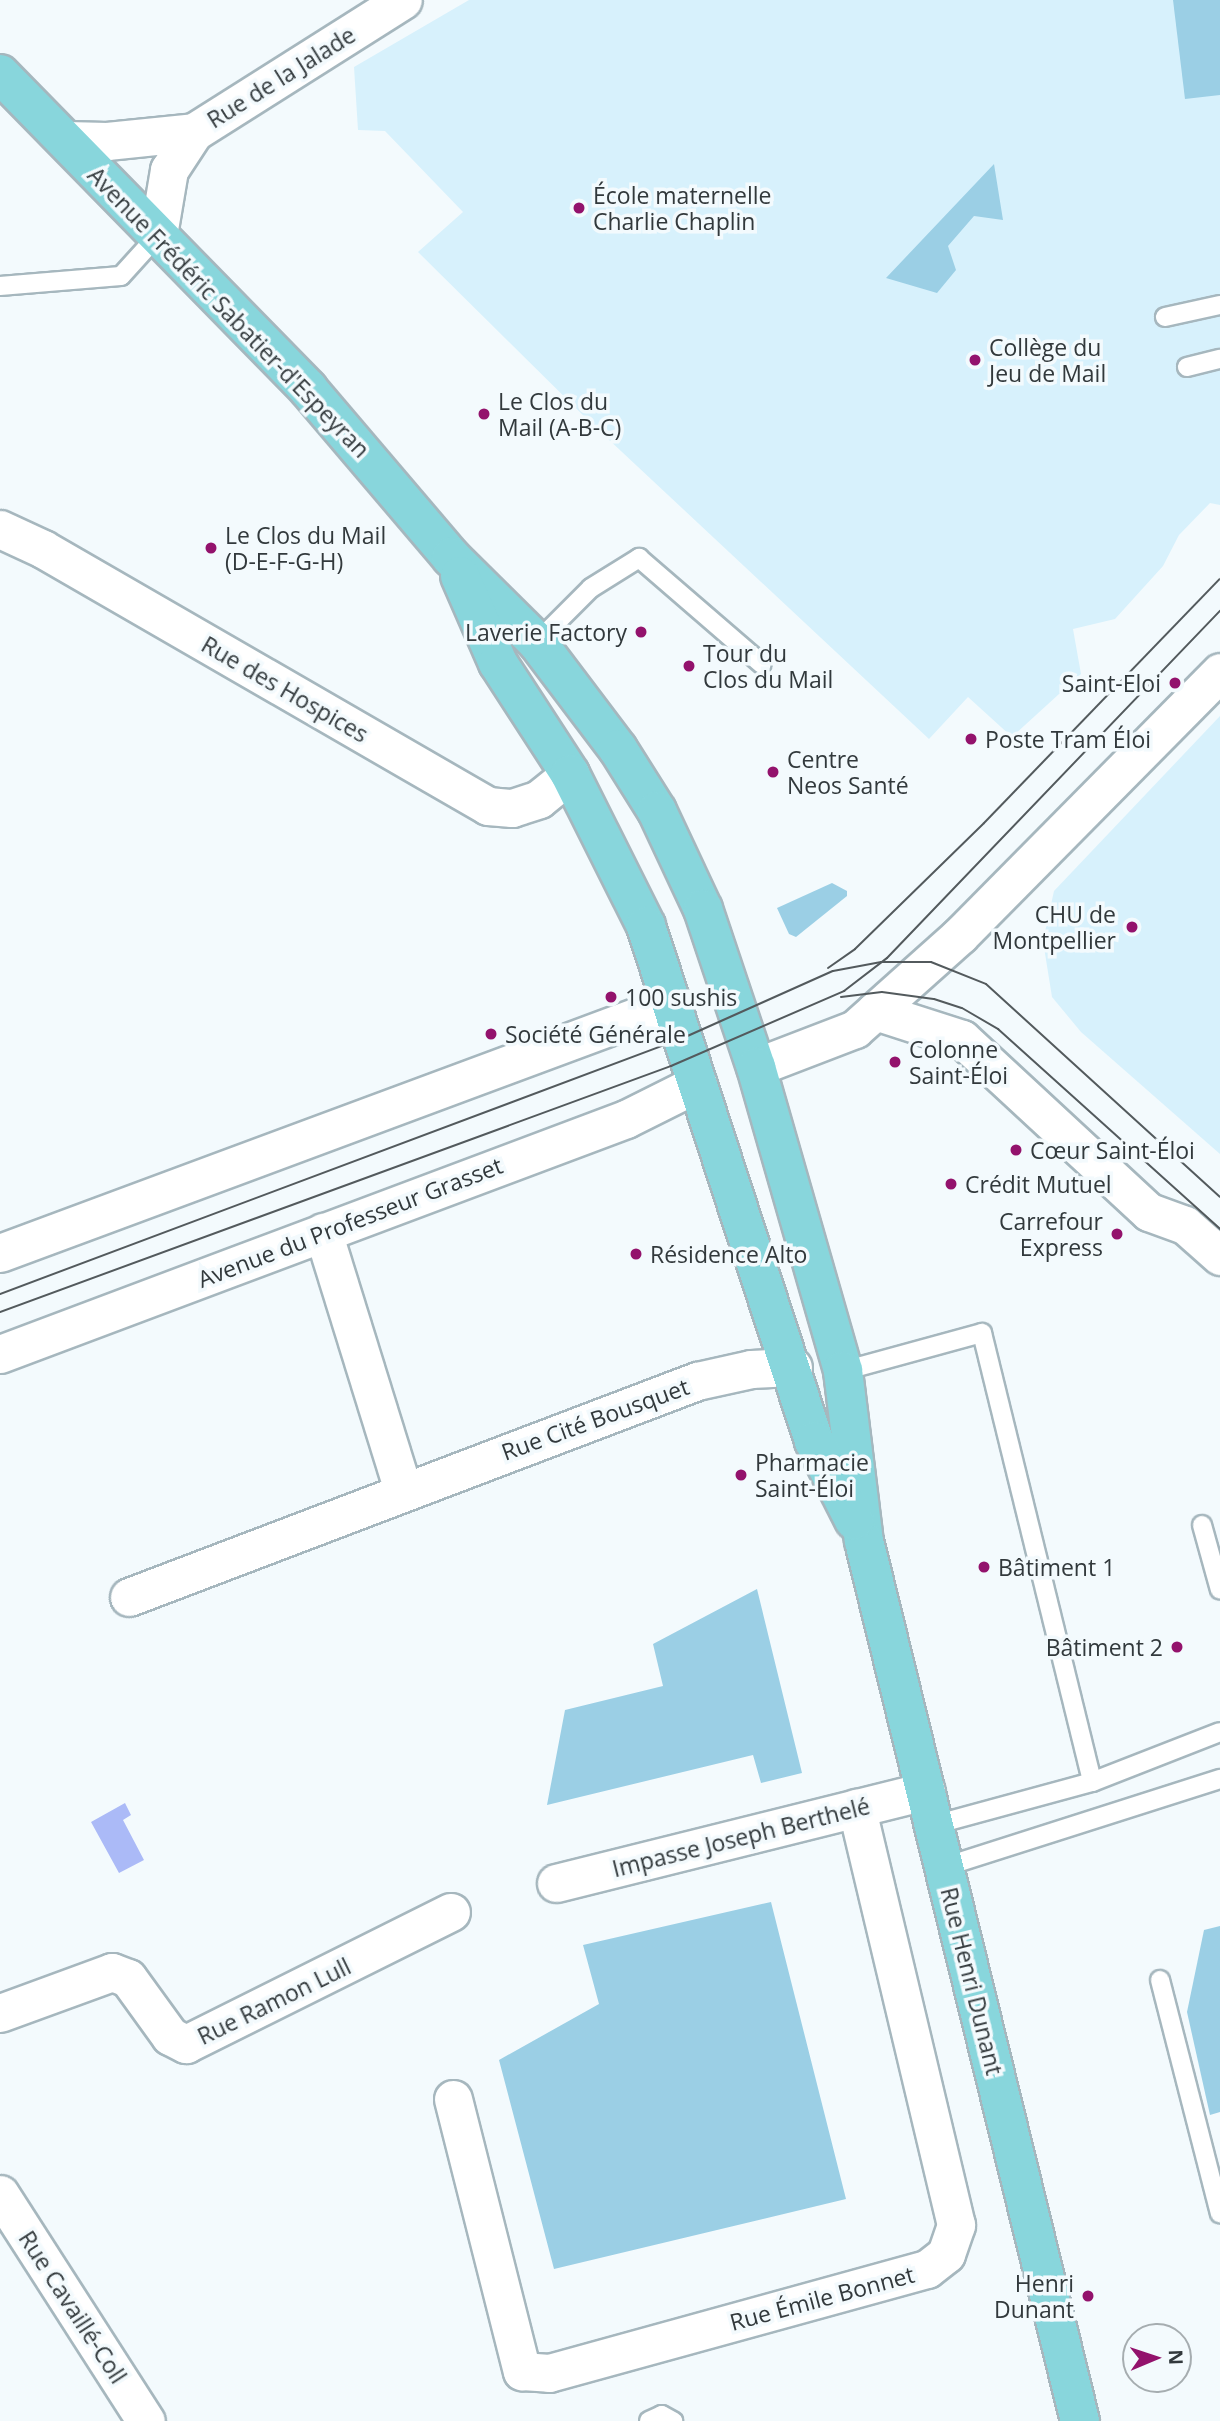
<!DOCTYPE html>
<meta charset="utf-8">
<style>
body{margin:0}
#map{position:relative;width:1220px;height:2421px;overflow:hidden;background:#f3fafd;font-family:"Open Sans",sans-serif}
div>[style]{position:absolute}
[style*='--x']{left:calc(var(--x)*1px);top:calc(var(--y)*1px);width:calc(var(--w)*1px);rotate:calc(var(--a)*1deg)}
.built>*{inset:0;background:#d7f1fc}
.green>*{inset:0;background:#9bcfe5}
.water>*{inset:0;background:#abbaf7}
.roads{filter:drop-shadow(2px 0 #a6b7be) drop-shadow(-2px 0 #a6b7be) drop-shadow(0 2px #a6b7be) drop-shadow(0 -2px #a6b7be)}
.lane>*{height:18px;margin:-9px;padding:0 9px;transform-origin:9px;border-radius:9px;background:#fff}
.street>*{height:37px;margin:-18.5px;padding:0 18.5px;transform-origin:18.5px;border-radius:18.5px;background:#fff}
.primary>*{height:38px;margin:-19px;padding:0 19px;transform-origin:19px;border-radius:19px;background:#88d6dc}
.tram>*{height:2px;margin:-1px;padding:0 1px;transform-origin:1px;border-radius:1px;background:#535a5d}
.dots>*{width:19px;height:19px;translate:-50% -50%;box-sizing:border-box;border:4px solid #f3fafd;border-radius:50%}
span{translate:-50% -50%;white-space:nowrap;text-align:center;line-height:1.15;-webkit-text-stroke:7px #f3fafd;paint-order:stroke}
.street-label{font-size:23px;color:#32393c}
.poi-label{font-size:23px;color:#32393c}
.left{translate:0 -50%;text-align:left}
.right{translate:-100% -50%;text-align:right}
.north{position:absolute;left:1122px;top:2323px;width:70px;height:70px;box-sizing:border-box;background:#f3fafd;border:2px solid #a6adb0;border-radius:50%;rotate:88deg;font-size:19px;font-weight:700;line-height:28px;text-align:center;color:#32393c}
.north::after{content:'';display:block;margin:auto;width:24px;height:32px;background:#93126c;clip-path:polygon(50% 0,100% 100%,50% 72%,0 100%)}
</style>
<div id="map">
<div class="built">
<div style="clip-path:polygon(469px 0,1220px 0,1220px 505px,1210px 503px,1179px 535px,1163px 566px,1115px 619px,1073px 629px,1081px 674px,1012px 737px,968px 697px,929px 739px,591px 423px,418px 252px,463px 212px,385px 131px,358px 130px,354px 67px)"></div>
<div style="clip-path:polygon(1220px 716px,1220px 1154px,1081px 1032px,1052px 997px,1043px 941px,1054px 891px)"></div>
</div>
<div class="green">
<div style="clip-path:polygon(1173px 0,1220px 0,1220px 95px,1185px 99px)"></div>
<div style="clip-path:polygon(994px 164px,1003px 220px,974px 216px,948px 246px,956px 270px,937px 293px,886px 278px)"></div>
<div style="clip-path:polygon(832px 883px,847px 891px,847px 896px,796px 937px,789px 934px,777px 908px)"></div>
<div style="clip-path:polygon(757px 1589px,802px 1773px,761px 1783px,753px 1755px,547px 1805px,565px 1710px,663px 1686px,653px 1644px)"></div>
<div style="clip-path:polygon(771px 1902px,846px 2199px,554px 2269px,499px 2060px,599px 2004px,583px 1945px)"></div>
<div style="clip-path:polygon(1220px 1926px,1220px 2112px,1210px 2115px,1187px 2012px,1204px 1930px)"></div>
</div>
<div class="water">
<div style="clip-path:polygon(125px 1803px,131px 1815px,123px 1820px,144px 1860px,119px 1873px,91px 1822px)"></div>
</div>
<div class="roads">
<div class="lane">
<div style="--x:0;--y:286;--w:121;--a:-4.7"></div>
<div style="--x:121;--y:276;--w:55;--a:-47.9"></div>
<div style="--x:1165;--y:317;--w:56;--a:-12.3"></div>
<div style="--x:1187;--y:367;--w:34;--a:-14"></div>
<div style="--x:537;--y:642;--w:76;--a:-45"></div>
<div style="--x:591;--y:588;--w:57;--a:-32"></div>
<div style="--x:639;--y:558;--w:162;--a:40.8"></div>
<div style="--x:843;--y:1371;--w:144;--a:-15.3"></div>
<div style="--x:982;--y:1333;--w:462;--a:76.2"></div>
<div style="--x:1092;--y:1782;--w:164;--a:164.8"></div>
<div style="--x:1202;--y:1525;--w:67;--a:74.5"></div>
<div style="--x:1092;--y:1782;--w:137;--a:-21.3"></div>
<div style="--x:944;--y:1867;--w:290;--a:-17.7"></div>
<div style="--x:1160;--y:1980;--w:241;--a:75.6"></div>
<div style="--x:649;--y:2421;--w:14;--a:-25"></div>
<div style="--x:662;--y:2415;--w:13;--a:29"></div>
</div>
<div class="street">
<div style="--x:66;--y:140;--w:41;--a:1.4"></div>
<div style="--x:107;--y:141;--w:87;--a:-5.9"></div>
<div style="--x:194;--y:132;--w:247;--a:-32.3"></div>
<div style="--x:158;--y:235;--w:66;--a:-80.4"></div>
<div style="--x:169;--y:170;--w:45;--a:-56.7"></div>
<div style="--x:0;--y:529;--w:47;--a:24.9"></div>
<div style="--x:43;--y:549;--w:514;--a:30.01"></div>
<div style="--x:488;--y:806;--w:24;--a:5"></div>
<div style="--x:512;--y:808;--w:28;--a:-18"></div>
<div style="--x:539;--y:799;--w:40;--a:-39"></div>
<div style="--x:875;--y:1011;--w:91;--a:17.8"></div>
<div style="--x:962;--y:1039;--w:255;--a:42.8"></div>
<div style="--x:1149;--y:1212;--w:38;--a:20"></div>
<div style="--x:1185;--y:1225;--w:47;--a:41.5"></div>
<div style="--x:756;--y:1067;--w:106;--a:-21"></div>
<div style="--x:855;--y:1029;--w:141;--a:-41.8"></div>
<div style="--x:960;--y:935;--w:370;--a:-45.3"></div>
<div style="--x:323;--y:1232;--w:271;--a:72.8"></div>
<div style="--x:0;--y:1253;--w:718;--a:-20.38"></div>
<div style="--x:0;--y:1354;--w:669;--a:-20.58"></div>
<div style="--x:626;--y:1119;--w:80;--a:-26.6"></div>
<div style="--x:129;--y:1597;--w:608;--a:-20.82"></div>
<div style="--x:697;--y:1381;--w:55;--a:-12.5"></div>
<div style="--x:751;--y:1369;--w:42;--a:-2.7"></div>
<div style="--x:556;--y:1883;--w:381;--a:-14"></div>
<div style="--x:0;--y:2013;--w:119;--a:-20.1"></div>
<div style="--x:112;--y:1972;--w:17;--a:21"></div>
<div style="--x:128;--y:1978;--w:72;--a:54.1"></div>
<div style="--x:170;--y:2036;--w:18;--a:27"></div>
<div style="--x:186;--y:2044;--w:296;--a:-26.5"></div>
<div style="--x:453;--y:2099;--w:281;--a:75.8"></div>
<div style="--x:522;--y:2371;--w:27;--a:4"></div>
<div style="--x:549;--y:2373;--w:392;--a:-15.4"></div>
<div style="--x:927;--y:2269;--w:24;--a:-38"></div>
<div style="--x:946;--y:2254;--w:31;--a:-71"></div>
<div style="--x:956;--y:2225;--w:429;--a:-103.4"></div>
<div style="--x:0;--y:2194;--w:270;--a:57.3"></div>
</div>
<div class="primary">
<div style="--x:0;--y:74;--w:441;--a:45.6"></div>
<div style="--x:308;--y:389;--w:221;--a:49.6"></div>
<div style="--x:451;--y:557;--w:121;--a:44.7"></div>
<div style="--x:537;--y:642;--w:134;--a:52.9"></div>
<div style="--x:618;--y:749;--w:73;--a:57.8"></div>
<div style="--x:657;--y:811;--w:108;--a:64.9"></div>
<div style="--x:703;--y:909;--w:167;--a:71.5"></div>
<div style="--x:756;--y:1067;--w:316;--a:74"></div>
<div style="--x:843;--y:1371;--w:171;--a:83"></div>
<div style="--x:864;--y:1541;--w:906;--a:76.21"></div>
<div style="--x:460;--y:576;--w:95;--a:66.4"></div>
<div style="--x:498;--y:663;--w:132;--a:57"></div>
<div style="--x:570;--y:774;--w:170;--a:63.4"></div>
<div style="--x:646;--y:926;--w:542;--a:71.93"></div>
<div style="--x:814;--y:1441;--w:89;--a:63.1"></div>
</div>
</div>
<div class="tram">
<div style="--x:828;--y:968;--w:33;--a:-35"></div>
<div style="--x:855;--y:949;--w:180;--a:-44.3"></div>
<div style="--x:984;--y:823;--w:339;--a:-46"></div>
<div style="--x:841;--y:997;--w:41;--a:-7"></div>
<div style="--x:882;--y:992;--w:52;--a:7.7"></div>
<div style="--x:934;--y:999;--w:29;--a:18"></div>
<div style="--x:962;--y:1008;--w:42;--a:30.3"></div>
<div style="--x:998;--y:1029;--w:299;--a:42"></div>
<div style="--x:0;--y:1294;--w:729;--a:-20.55"></div>
<div style="--x:683;--y:1038;--w:164;--a:-24.1"></div>
<div style="--x:833;--y:971;--w:49;--a:-10.6"></div>
<div style="--x:881;--y:962;--w:50;--a:0"></div>
<div style="--x:931;--y:962;--w:59;--a:21.8"></div>
<div style="--x:986;--y:984;--w:316;--a:42.3"></div>
<div style="--x:0;--y:1312;--w:715;--a:-20.13"></div>
<div style="--x:671;--y:1066;--w:189;--a:-23.4"></div>
<div style="--x:844;--y:991;--w:54;--a:-37.5"></div>
<div style="--x:887;--y:958;--w:481;--a:-46.2"></div>
</div>
<div class="dots">
<div style="left:579px;top:208px;background:#93126c"></div>
<div style="left:975px;top:360px;background:#93126c"></div>
<div style="left:484px;top:414px;background:#93126c"></div>
<div style="left:211px;top:548px;background:#93126c"></div>
<div style="left:641px;top:632px;background:#93126c"></div>
<div style="left:689px;top:666px;background:#93126c"></div>
<div style="left:1175px;top:683px;background:#93126c"></div>
<div style="left:971px;top:739px;background:#93126c"></div>
<div style="left:773px;top:772px;background:#93126c"></div>
<div style="left:1132px;top:927px;background:#93126c"></div>
<div style="left:611px;top:997px;background:#93126c"></div>
<div style="left:491px;top:1034px;background:#93126c"></div>
<div style="left:895px;top:1062px;background:#93126c"></div>
<div style="left:1016px;top:1150px;background:#93126c"></div>
<div style="left:951px;top:1184px;background:#93126c"></div>
<div style="left:1117px;top:1234px;background:#93126c"></div>
<div style="left:636px;top:1254px;background:#93126c"></div>
<div style="left:741px;top:1475px;background:#93126c"></div>
<div style="left:984px;top:1567px;background:#93126c"></div>
<div style="left:1177px;top:1647px;background:#93126c"></div>
<div style="left:1088px;top:2296px;background:#93126c"></div>
</div>
<div class="street-label">
<span style="left:281px;top:77px;rotate:-32deg">Rue de la Jalade</span>
<span style="left:229px;top:312px;rotate:46deg">Avenue Frédéric Sabatier-d'Espeyran</span>
<span style="left:285px;top:689px;rotate:30deg">Rue des Hospices</span>
<span style="left:350px;top:1222px;rotate:-21deg">Avenue du Professeur Grasset</span>
<span style="left:595px;top:1419px;rotate:-20deg">Rue Cité Bousquet</span>
<span style="left:741px;top:1837px;rotate:-14deg">Impasse Joseph Berthelé</span>
<span style="left:972px;top:1981px;rotate:76deg">Rue Henri Dunant</span>
<span style="left:274px;top:2001px;rotate:-26deg">Rue Ramon Lull</span>
<span style="left:822px;top:2298px;rotate:-15deg">Rue Émile Bonnet</span>
<span style="left:73px;top:2307px;rotate:57deg">Rue Cavaillé-Coll</span>
</div>
<div class="poi-label">
<span class="left" style="left:593px;top:208px">École maternelle<br>Charlie Chaplin</span>
<span class="left" style="left:989px;top:360px">Collège du<br>Jeu de Mail</span>
<span class="left" style="left:498px;top:414px">Le Clos du<br>Mail (A-B-C)</span>
<span class="left" style="left:225px;top:548px">Le Clos du Mail<br>(D-E-F-G-H)</span>
<span class="right" style="left:627px;top:632px">Laverie Factory</span>
<span class="left" style="left:703px;top:666px">Tour du<br>Clos du Mail</span>
<span class="right" style="left:1161px;top:683px">Saint-Eloi</span>
<span class="left" style="left:985px;top:739px">Poste Tram Éloi</span>
<span class="left" style="left:787px;top:772px">Centre<br>Neos Santé</span>
<span class="right" style="left:1116px;top:927px">CHU de<br>Montpellier</span>
<span class="left" style="left:625px;top:997px">100 sushis</span>
<span class="left" style="left:505px;top:1034px">Société Générale</span>
<span class="left" style="left:909px;top:1062px">Colonne<br>Saint-Éloi</span>
<span class="left" style="left:1030px;top:1150px">Cœur Saint-Éloi</span>
<span class="left" style="left:965px;top:1184px">Crédit Mutuel</span>
<span class="right" style="left:1103px;top:1234px">Carrefour<br>Express</span>
<span class="left" style="left:650px;top:1254px">Résidence Alto</span>
<span class="left" style="left:755px;top:1475px">Pharmacie<br>Saint-Éloi</span>
<span class="left" style="left:998px;top:1567px">Bâtiment 1</span>
<span class="right" style="left:1163px;top:1647px">Bâtiment 2</span>
<span class="right" style="left:1074px;top:2296px">Henri<br>Dunant</span>
</div>
<div class="north">N</div>
</div>
